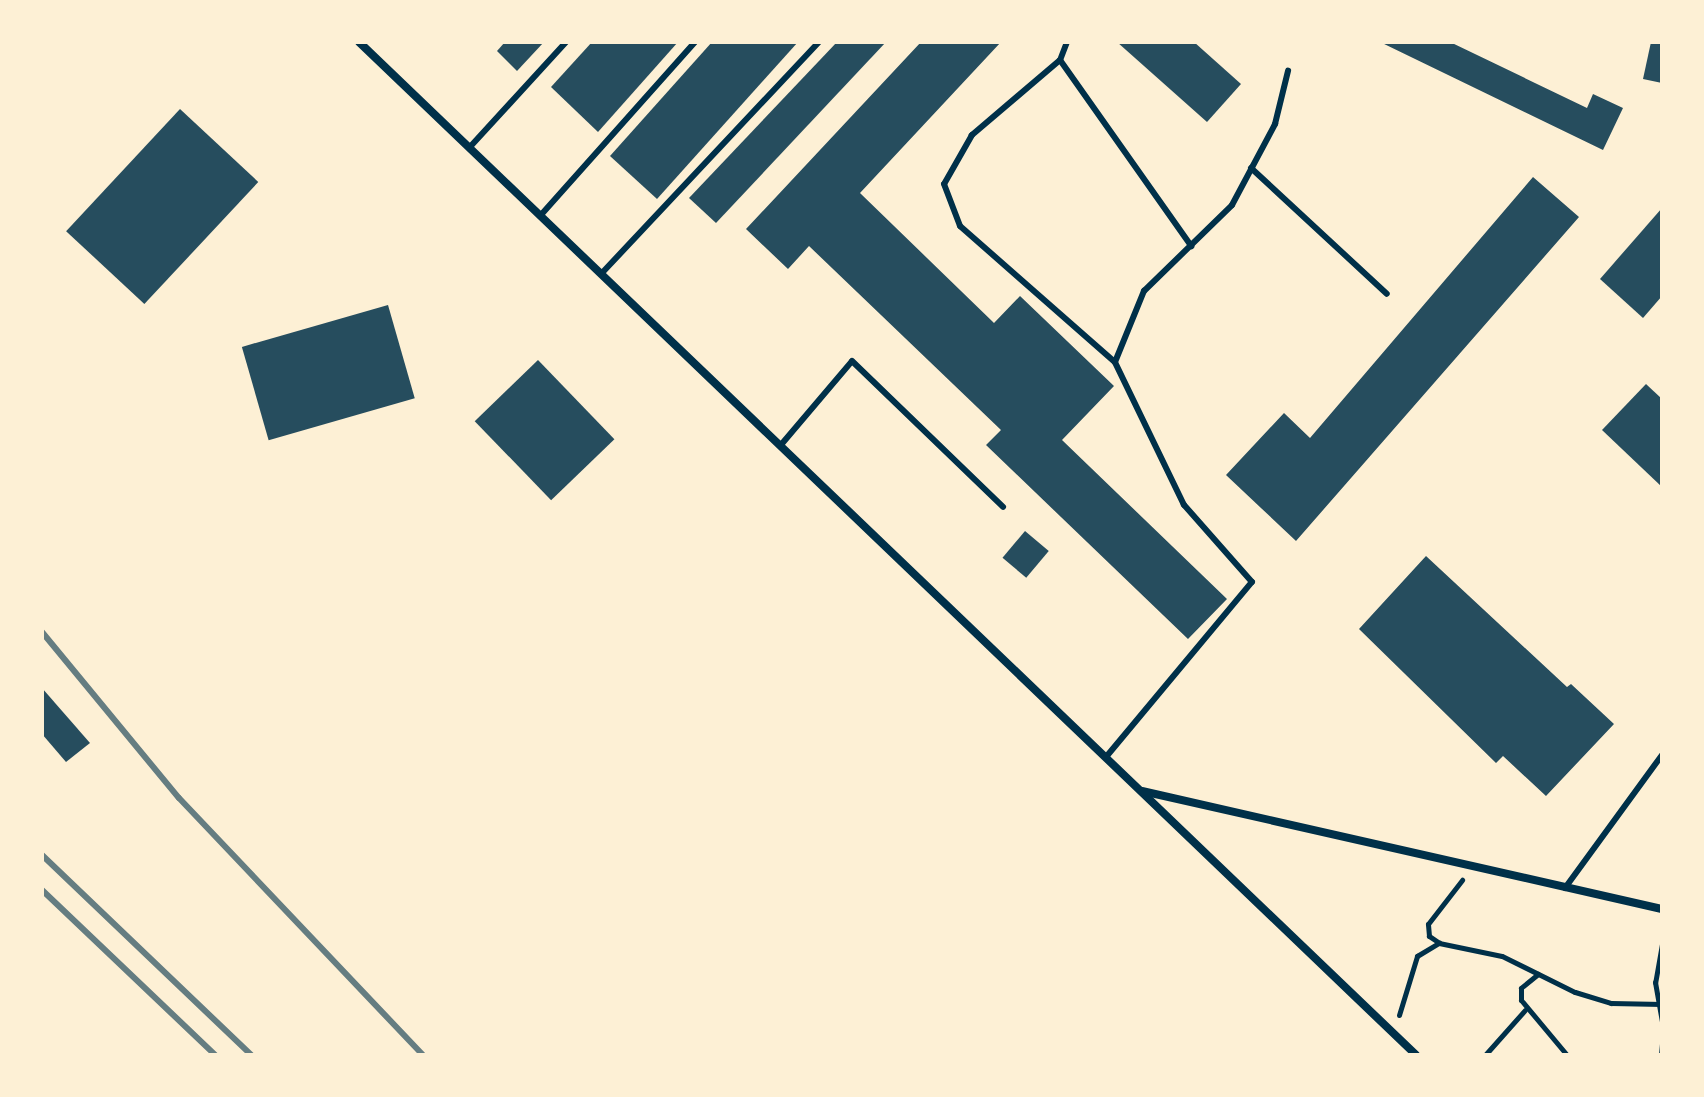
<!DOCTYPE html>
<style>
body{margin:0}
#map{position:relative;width:1704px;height:1097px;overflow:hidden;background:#fdf0d5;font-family:Mulish,sans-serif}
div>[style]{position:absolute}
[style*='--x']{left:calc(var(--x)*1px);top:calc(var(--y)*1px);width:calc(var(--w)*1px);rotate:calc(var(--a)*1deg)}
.building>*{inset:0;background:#264d5e;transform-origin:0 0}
.path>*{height:5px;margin:-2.5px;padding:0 2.5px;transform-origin:2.5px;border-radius:2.5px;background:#003049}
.service>*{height:6px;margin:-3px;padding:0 3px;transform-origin:3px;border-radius:3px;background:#003049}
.minor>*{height:8px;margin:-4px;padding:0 4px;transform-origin:4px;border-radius:4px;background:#003049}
.rail>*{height:6px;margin:-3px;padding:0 3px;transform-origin:3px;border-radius:3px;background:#657d81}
span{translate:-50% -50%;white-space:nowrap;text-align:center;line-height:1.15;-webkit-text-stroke:8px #fdf0d5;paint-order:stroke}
.frame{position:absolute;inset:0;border:44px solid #fdf0d5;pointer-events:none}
</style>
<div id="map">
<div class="building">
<div style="clip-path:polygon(505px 42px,544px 42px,517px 71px,497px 51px)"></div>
<div style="clip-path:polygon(592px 42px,678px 42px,598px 132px,551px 87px)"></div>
<div style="clip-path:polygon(712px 42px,798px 42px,657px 199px,610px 156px)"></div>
<div style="clip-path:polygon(837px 42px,886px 42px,716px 223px,689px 198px)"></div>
<div style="clip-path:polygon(921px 42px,1001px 42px,860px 193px,994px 323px,1020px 296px,1114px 386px,1062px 440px,1227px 599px,1188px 639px,986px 445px,1001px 430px,809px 246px,788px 269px,746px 229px)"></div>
<div style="clip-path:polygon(1117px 42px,1194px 42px,1241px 84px,1207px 122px)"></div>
<div style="clip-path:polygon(1380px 42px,1450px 42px,1587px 108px,1593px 94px,1623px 108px,1603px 150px)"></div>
<div style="clip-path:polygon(1651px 42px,1662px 42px,1662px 83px,1643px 79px)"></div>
<div style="left:180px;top:109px;width:107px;height:167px;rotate:43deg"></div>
<div style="clip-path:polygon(1533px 177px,1579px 217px,1296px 541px,1226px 475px,1284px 413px,1310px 438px)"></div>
<div style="clip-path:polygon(1662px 208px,1662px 296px,1643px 318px,1600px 279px)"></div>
<div style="left:388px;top:305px;width:97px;height:152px;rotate:74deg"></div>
<div style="left:538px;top:360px;width:110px;height:88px;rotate:46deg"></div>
<div style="clip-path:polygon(1646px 384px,1662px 399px,1662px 487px,1602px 430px)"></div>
<div style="left:1025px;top:531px;width:31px;height:35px;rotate:40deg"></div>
<div style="clip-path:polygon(1426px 556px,1567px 687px,1571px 684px,1614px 724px,1546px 796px,1503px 756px,1496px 763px,1359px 629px)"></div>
<div style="clip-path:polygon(42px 688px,90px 743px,66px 762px,42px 734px)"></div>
</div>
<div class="path">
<div style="--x:1438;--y:942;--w:11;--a:-146"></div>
<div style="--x:1429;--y:936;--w:12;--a:-95"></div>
<div style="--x:1428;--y:924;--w:56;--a:-52.3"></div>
<div style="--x:1662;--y:944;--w:39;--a:100"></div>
<div style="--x:1655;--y:982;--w:40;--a:80"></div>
<div style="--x:1538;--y:974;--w:22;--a:141"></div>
<div style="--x:1521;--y:988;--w:12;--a:90"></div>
<div style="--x:1521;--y:1000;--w:72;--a:50.1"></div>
<div style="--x:1399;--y:1015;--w:62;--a:-73"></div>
<div style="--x:1417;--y:956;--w:26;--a:-31"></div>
<div style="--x:1439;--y:943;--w:64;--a:11.7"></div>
<div style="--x:1502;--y:956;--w:81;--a:26.3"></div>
<div style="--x:1575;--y:992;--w:38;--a:17"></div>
<div style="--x:1611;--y:1003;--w:51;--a:1.1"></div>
<div style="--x:1485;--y:1055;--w:60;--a:-48.4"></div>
<div style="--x:1661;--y:1055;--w:11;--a:-85"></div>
</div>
<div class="service">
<div style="--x:1067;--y:42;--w:19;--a:111"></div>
<div style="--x:1060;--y:60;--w:228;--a:54.8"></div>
<div style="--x:1060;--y:60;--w:116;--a:139.6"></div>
<div style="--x:972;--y:135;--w:56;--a:119.7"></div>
<div style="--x:944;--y:184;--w:45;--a:69.1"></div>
<div style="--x:960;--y:226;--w:206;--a:41.3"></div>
<div style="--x:469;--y:148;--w:144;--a:-47.5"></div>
<div style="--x:1251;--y:168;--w:185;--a:42.8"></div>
<div style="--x:540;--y:216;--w:233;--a:-48.3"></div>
<div style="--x:601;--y:274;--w:318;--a:-46.8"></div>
<div style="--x:780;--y:446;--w:111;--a:-49.7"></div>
<div style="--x:852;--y:361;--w:210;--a:44"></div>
<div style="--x:1106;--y:757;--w:228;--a:-50.2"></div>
<div style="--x:1252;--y:582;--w:103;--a:-131.4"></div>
<div style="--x:1184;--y:505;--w:159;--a:-115.8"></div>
<div style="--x:1115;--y:362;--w:77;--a:-67.8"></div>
<div style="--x:1144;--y:291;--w:123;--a:-44.3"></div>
<div style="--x:1232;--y:205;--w:92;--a:-62"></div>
<div style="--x:1275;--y:124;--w:55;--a:-76.2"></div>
<div style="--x:1565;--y:888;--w:165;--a:-53.9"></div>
</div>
<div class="minor">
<div style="--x:359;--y:42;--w:1464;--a:43.78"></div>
<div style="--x:1142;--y:791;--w:533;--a:12.79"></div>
</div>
<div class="rail">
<div style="--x:42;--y:632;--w:215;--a:50.5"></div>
<div style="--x:179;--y:798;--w:354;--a:46.5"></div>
<div style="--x:42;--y:855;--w:289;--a:43.7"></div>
<div style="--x:42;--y:890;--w:239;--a:43.6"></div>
</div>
<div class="frame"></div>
</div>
